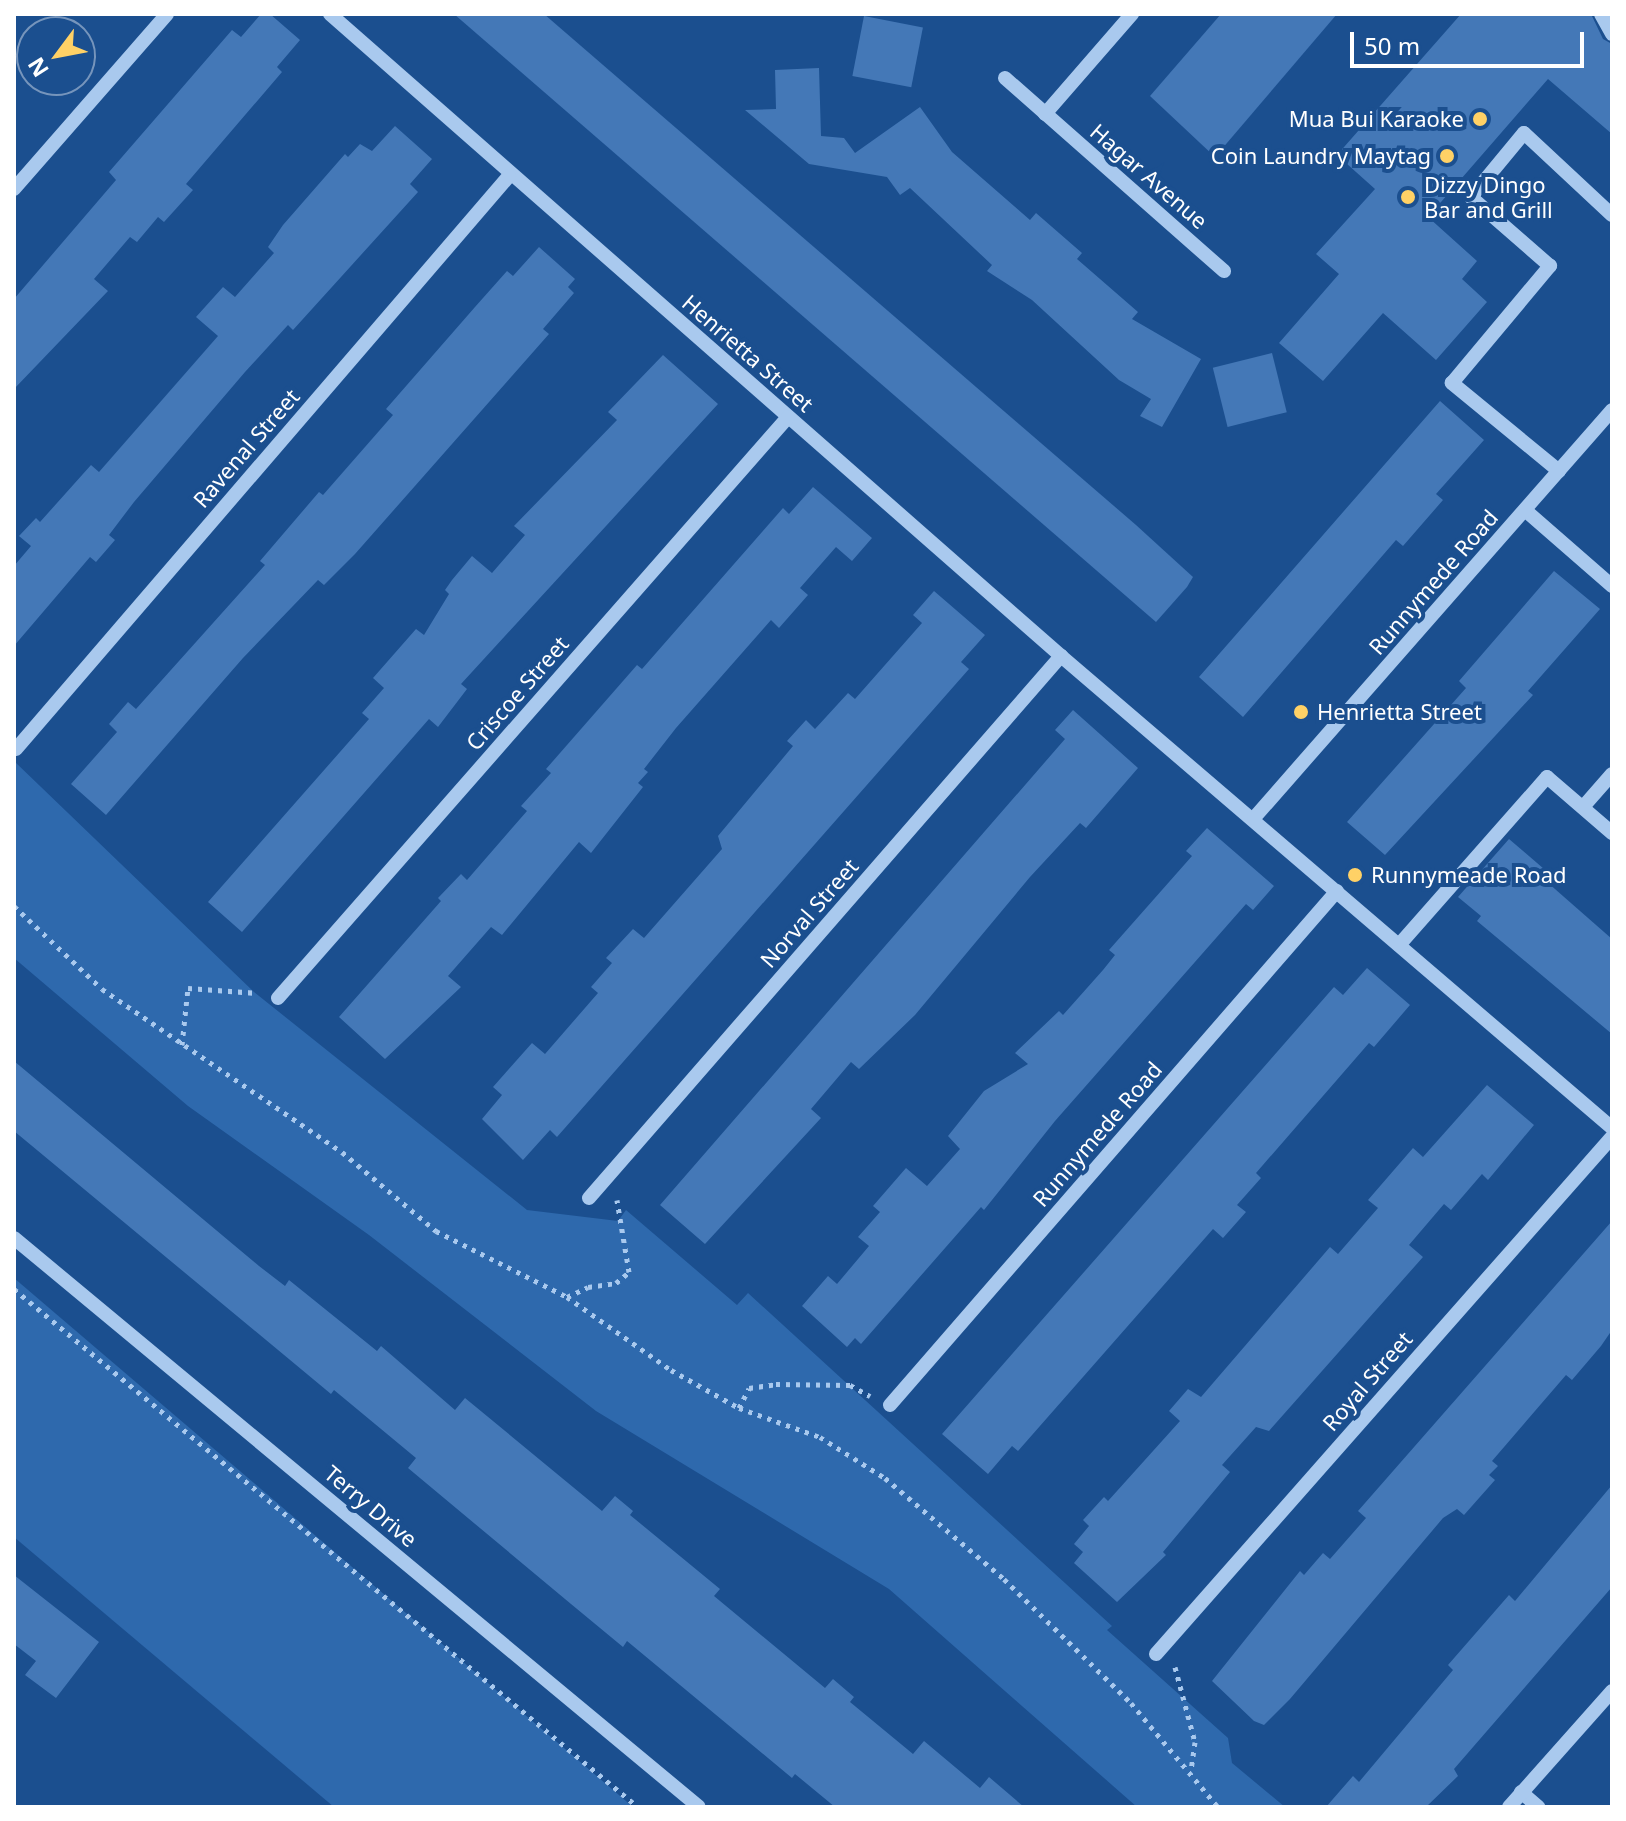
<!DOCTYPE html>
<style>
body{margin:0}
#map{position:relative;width:1626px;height:1821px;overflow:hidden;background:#1b4f8f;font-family:"Noto Sans",sans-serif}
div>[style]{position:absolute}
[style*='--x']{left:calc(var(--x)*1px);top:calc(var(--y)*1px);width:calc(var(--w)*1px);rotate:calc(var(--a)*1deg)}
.green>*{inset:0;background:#2e69ad}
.building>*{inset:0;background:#4478b7;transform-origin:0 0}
.path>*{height:5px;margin-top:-2.5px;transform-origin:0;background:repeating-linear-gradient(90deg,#a9c9ee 0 4px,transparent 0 10px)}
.minor>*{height:14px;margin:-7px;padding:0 7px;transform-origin:7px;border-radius:7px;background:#a9c9ee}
.dots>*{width:22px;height:22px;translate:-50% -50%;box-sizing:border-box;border:4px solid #1b4f8f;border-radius:50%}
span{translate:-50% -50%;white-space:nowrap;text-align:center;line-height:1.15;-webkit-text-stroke:8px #1b4f8f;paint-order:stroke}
.poi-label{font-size:22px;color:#fff}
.right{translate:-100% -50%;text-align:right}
.left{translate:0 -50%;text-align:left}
.street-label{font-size:22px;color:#fff}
.frame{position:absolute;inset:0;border:16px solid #fff;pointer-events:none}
.north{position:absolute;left:16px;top:16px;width:80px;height:80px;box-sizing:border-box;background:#1b4f8f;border:2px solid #7695bc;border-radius:50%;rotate:238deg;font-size:22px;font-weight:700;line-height:32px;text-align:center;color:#fff}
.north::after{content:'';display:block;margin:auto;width:28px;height:36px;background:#ffd166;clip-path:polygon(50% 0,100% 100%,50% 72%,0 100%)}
.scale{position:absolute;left:1350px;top:32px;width:234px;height:36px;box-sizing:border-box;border:4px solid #fff;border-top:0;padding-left:10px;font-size:24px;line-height:28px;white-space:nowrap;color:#fff;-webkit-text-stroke:6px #1b4f8f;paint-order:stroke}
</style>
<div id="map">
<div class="green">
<div style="clip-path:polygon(14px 761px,254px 992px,527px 1210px,618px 1221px,626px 1210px,737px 1305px,748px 1293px,1112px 1626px,1107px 1630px,1228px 1738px,1232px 1763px,1285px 1807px,1137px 1807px,889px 1589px,596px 1411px,369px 1235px,188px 1106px,14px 958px)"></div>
<div style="clip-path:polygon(14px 1278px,633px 1807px,334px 1807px,14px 1537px)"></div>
</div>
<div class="building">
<div style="clip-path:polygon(261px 14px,270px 14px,300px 40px,277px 67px,282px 72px,186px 184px,193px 190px,164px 222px,158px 217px,137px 242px,130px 237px,94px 279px,108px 291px,14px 389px,14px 299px,116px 180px,109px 172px,174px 97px,232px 30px,241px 37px)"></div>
<div style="clip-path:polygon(454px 14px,544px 14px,1136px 525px,1193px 577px,1187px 587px,1156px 622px)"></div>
<div style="clip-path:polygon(1221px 14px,1337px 14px,1215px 157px,1150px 96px)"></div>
<div style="clip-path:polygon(1461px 14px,1591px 14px,1603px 39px,1612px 44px,1612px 134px,1548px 79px,1428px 217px,1477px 261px,1462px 279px,1487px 302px,1436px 360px,1383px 313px,1323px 381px,1279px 343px,1339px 274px,1316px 254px,1375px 189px,1337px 155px)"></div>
<div style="left:864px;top:16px;width:60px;height:61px;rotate:11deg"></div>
<div style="clip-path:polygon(819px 68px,821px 136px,844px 138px,855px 153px,920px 107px,952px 152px,1030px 220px,1036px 213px,1082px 253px,1077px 259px,1138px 312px,1132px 319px,1201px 359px,1162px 427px,1140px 416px,1151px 399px,1119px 380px,1032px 300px,987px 271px,992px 265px,910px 188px,900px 195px,887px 177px,809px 164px,745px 110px,776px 109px,775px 70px)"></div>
<div style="clip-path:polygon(395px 126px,432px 159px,410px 184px,418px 192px,293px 330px,288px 325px,245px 372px,134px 502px,109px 535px,115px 540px,96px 562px,90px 557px,14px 646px,14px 566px,31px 546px,19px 536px,36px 518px,40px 522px,91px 465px,99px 472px,218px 336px,196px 317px,223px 287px,235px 297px,274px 253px,268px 247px,283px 225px,345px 154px,348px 157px,360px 144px,372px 151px)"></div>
<div style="clip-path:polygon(539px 247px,575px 279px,568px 287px,574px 293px,543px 329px,549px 334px,355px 554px,324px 585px,318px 580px,243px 658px,106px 815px,71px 784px,117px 732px,109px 724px,128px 702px,136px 709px,265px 565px,260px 561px,319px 492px,323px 495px,393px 415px,386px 409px,475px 307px,507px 271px,513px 276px)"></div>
<div style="left:1272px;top:353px;width:61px;height:61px;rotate:76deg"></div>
<div style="clip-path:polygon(663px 355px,718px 404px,461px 684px,467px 689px,438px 727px,429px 719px,242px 932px,208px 902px,369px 719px,362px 713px,384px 688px,373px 678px,416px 629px,424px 635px,449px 594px,445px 590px,452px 580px,472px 556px,492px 573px,525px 535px,514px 526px,617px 420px,608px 412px)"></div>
<div style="clip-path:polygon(1440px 401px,1484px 440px,1436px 494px,1443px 500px,1403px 546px,1396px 540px,1243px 717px,1199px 677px)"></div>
<div style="clip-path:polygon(813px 487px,872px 538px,852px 561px,836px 547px,800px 588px,808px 595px,779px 628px,771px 620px,676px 728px,644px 769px,648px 772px,638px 783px,643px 787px,591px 853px,579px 842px,502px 935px,491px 927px,448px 976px,461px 987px,385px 1059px,339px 1017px,441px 901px,438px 898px,461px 874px,467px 880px,527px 811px,521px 806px,551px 773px,546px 769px,637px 665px,642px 669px,783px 508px,789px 514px)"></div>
<div style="clip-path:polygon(1554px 571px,1600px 609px,1528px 691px,1533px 695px,1385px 855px,1347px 822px,1466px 688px,1459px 681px)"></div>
<div style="clip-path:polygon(934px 591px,985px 635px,961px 662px,969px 669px,557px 1137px,550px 1130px,523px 1160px,482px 1119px,502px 1095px,493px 1087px,532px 1043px,545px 1054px,598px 993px,591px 987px,612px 963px,606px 958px,633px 929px,644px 938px,722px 849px,718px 836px,793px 746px,787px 741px,806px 720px,815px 729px,848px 693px,855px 699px,922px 623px,913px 615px)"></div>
<div style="clip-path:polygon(1073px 710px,1138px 768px,1086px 828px,1080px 823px,1030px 877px,915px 1015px,859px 1069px,851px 1062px,811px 1109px,821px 1118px,705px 1244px,660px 1205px,1065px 739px,1055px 730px)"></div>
<div style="clip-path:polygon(1207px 828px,1274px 886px,1253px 910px,1246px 904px,1055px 1121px,984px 1210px,981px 1207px,861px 1344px,855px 1338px,847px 1347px,802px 1306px,828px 1276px,837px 1284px,869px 1246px,858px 1237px,880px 1212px,873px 1206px,906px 1168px,927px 1186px,960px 1149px,948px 1136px,984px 1091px,1028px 1064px,1015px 1053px,1059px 1011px,1063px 1015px,1103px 970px,1115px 955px,1109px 950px,1192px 856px,1186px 851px)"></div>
<div style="clip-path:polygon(1509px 839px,1544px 869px,1539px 875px,1612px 939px,1612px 1034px,1477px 921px,1481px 916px,1458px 897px)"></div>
<div style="clip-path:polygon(1367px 968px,1410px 1005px,1374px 1047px,1369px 1043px,1256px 1173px,1261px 1178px,1237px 1205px,1246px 1212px,1223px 1238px,1213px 1229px,1018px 1451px,1012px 1446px,988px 1474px,942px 1434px,1334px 987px,1343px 995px)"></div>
<div style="clip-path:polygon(14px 1061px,259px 1266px,285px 1286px,289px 1280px,377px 1351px,381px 1346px,455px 1410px,465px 1398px,602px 1511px,615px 1496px,633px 1511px,630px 1515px,720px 1589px,714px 1596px,825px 1688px,833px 1679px,854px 1697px,850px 1702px,913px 1754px,924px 1741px,980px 1788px,989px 1777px,1024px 1807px,835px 1807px,795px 1774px,792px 1778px,627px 1641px,623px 1647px,571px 1604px,408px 1468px,416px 1458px,334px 1390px,331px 1394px,14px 1131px)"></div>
<div style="clip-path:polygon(1487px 1085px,1534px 1125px,1488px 1180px,1482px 1174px,1451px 1210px,1444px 1204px,1409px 1245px,1423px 1257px,1269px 1431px,1256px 1427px,1222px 1465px,1230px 1472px,1163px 1552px,1166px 1555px,1117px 1602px,1074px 1563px,1083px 1552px,1074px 1544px,1089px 1526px,1083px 1520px,1104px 1497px,1108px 1501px,1180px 1421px,1169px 1411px,1188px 1389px,1201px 1397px,1330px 1247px,1338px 1254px,1378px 1208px,1368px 1200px,1413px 1148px,1423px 1157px)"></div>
<div style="clip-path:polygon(1612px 1221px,1612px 1330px,1601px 1346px,1572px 1380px,1566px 1375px,1492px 1461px,1498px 1466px,1489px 1475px,1495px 1480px,1464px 1515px,1457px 1509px,1443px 1518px,1290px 1699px,1264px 1725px,1254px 1721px,1212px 1681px,1300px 1571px,1304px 1575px,1323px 1553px,1330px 1559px,1366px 1518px,1358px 1511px)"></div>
<div style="clip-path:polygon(1612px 1485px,1612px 1587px,1454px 1769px,1458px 1776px,1426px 1807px,1326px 1807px,1353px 1776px,1359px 1782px,1453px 1670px,1448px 1665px,1509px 1595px,1515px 1601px)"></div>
<div style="clip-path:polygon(14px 1575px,99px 1642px,56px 1698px,25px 1675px,36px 1661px,14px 1644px)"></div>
</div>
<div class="path">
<div style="--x:14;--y:906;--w:121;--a:43.3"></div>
<div style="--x:102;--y:989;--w:290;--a:34.2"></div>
<div style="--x:342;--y:1152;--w:123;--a:40"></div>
<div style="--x:436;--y:1231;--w:147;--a:26.7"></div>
<div style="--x:567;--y:1297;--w:127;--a:35.1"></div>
<div style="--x:671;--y:1370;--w:78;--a:29.2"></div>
<div style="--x:739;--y:1408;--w:86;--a:19.7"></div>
<div style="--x:820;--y:1437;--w:77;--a:32.2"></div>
<div style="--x:885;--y:1478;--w:156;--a:40.3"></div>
<div style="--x:1004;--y:1579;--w:177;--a:44.3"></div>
<div style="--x:1131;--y:1703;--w:136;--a:50.1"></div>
<div style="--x:182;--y:1045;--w:57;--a:-84"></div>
<div style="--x:188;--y:988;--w:70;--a:4.1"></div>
<div style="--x:14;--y:1289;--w:811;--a:39.7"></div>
<div style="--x:567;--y:1297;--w:23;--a:-25"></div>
<div style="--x:588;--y:1287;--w:28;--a:-8"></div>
<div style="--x:616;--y:1283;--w:17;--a:-40"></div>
<div style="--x:629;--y:1272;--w:73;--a:-99.5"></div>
<div style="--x:739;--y:1408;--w:22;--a:-63"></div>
<div style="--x:749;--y:1388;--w:27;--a:-8"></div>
<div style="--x:776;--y:1384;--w:74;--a:0.8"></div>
<div style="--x:850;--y:1385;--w:23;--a:29"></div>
<div style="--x:1175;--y:1667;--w:78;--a:75.1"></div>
<div style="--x:1195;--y:1742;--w:29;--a:98"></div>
</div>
<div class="minor">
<div style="--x:330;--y:14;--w:973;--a:41.29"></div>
<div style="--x:1061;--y:656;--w:726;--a:40.58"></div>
<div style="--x:1601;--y:14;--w:23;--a:61"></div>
<div style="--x:1005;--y:78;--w:292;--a:41.4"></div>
<div style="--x:1045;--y:114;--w:133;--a:-49"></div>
<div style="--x:14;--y:189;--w:232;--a:-48.8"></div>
<div style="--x:1559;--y:471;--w:139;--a:-140.6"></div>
<div style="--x:1452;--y:383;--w:153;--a:-50.1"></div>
<div style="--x:1550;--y:266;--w:105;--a:-138.9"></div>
<div style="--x:1471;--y:197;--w:83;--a:-50.4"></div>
<div style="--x:1524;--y:133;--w:120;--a:43"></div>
<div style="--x:1525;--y:510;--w:116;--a:41.1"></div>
<div style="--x:16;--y:749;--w:756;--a:-49.29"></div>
<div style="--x:1583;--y:807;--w:44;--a:-48.7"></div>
<div style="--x:1254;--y:818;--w:543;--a:-48.73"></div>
<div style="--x:1399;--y:945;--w:224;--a:-48.6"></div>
<div style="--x:1547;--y:777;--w:86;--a:40.7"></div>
<div style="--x:278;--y:998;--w:773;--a:-48.72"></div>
<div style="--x:589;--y:1198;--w:719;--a:-48.95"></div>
<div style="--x:14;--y:1238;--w:890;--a:39.71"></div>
<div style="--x:890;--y:1405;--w:681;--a:-48.99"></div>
<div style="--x:1156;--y:1654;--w:689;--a:-48.59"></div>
<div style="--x:1521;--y:1792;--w:23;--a:41"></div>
<div style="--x:1509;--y:1807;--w:155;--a:-48.4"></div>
</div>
<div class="dots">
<div style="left:1480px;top:119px;background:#ffd166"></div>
<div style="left:1447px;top:156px;background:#ffd166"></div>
<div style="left:1408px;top:197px;background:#ffd166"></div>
<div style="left:1301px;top:712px;background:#ffd166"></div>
<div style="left:1355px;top:875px;background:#ffd166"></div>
</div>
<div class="poi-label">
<span class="right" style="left:1464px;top:119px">Mua Bui Karaoke</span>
<span class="right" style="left:1431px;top:156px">Coin Laundry Maytag</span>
<span class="left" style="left:1424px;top:197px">Dizzy Dingo<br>Bar and Grill</span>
<span class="left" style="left:1317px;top:712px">Henrietta Street</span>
<span class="left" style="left:1371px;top:875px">Runnymeade Road</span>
</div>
<div class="street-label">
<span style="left:1149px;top:176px;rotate:41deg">Hagar Avenue</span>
<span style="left:748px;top:353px;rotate:41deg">Henrietta Street</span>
<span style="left:246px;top:448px;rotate:-49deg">Ravenal Street</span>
<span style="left:1433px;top:582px;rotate:-49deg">Runnymede Road</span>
<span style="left:517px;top:693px;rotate:-49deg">Criscoe Street</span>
<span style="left:809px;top:913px;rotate:-49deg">Norval Street</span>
<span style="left:1097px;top:1134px;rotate:-49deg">Runnymede Road</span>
<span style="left:1367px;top:1381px;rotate:-49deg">Royal Street</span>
<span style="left:371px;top:1506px;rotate:40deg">Terry Drive</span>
</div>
<div class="frame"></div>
<div class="north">N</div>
<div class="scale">50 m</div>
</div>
